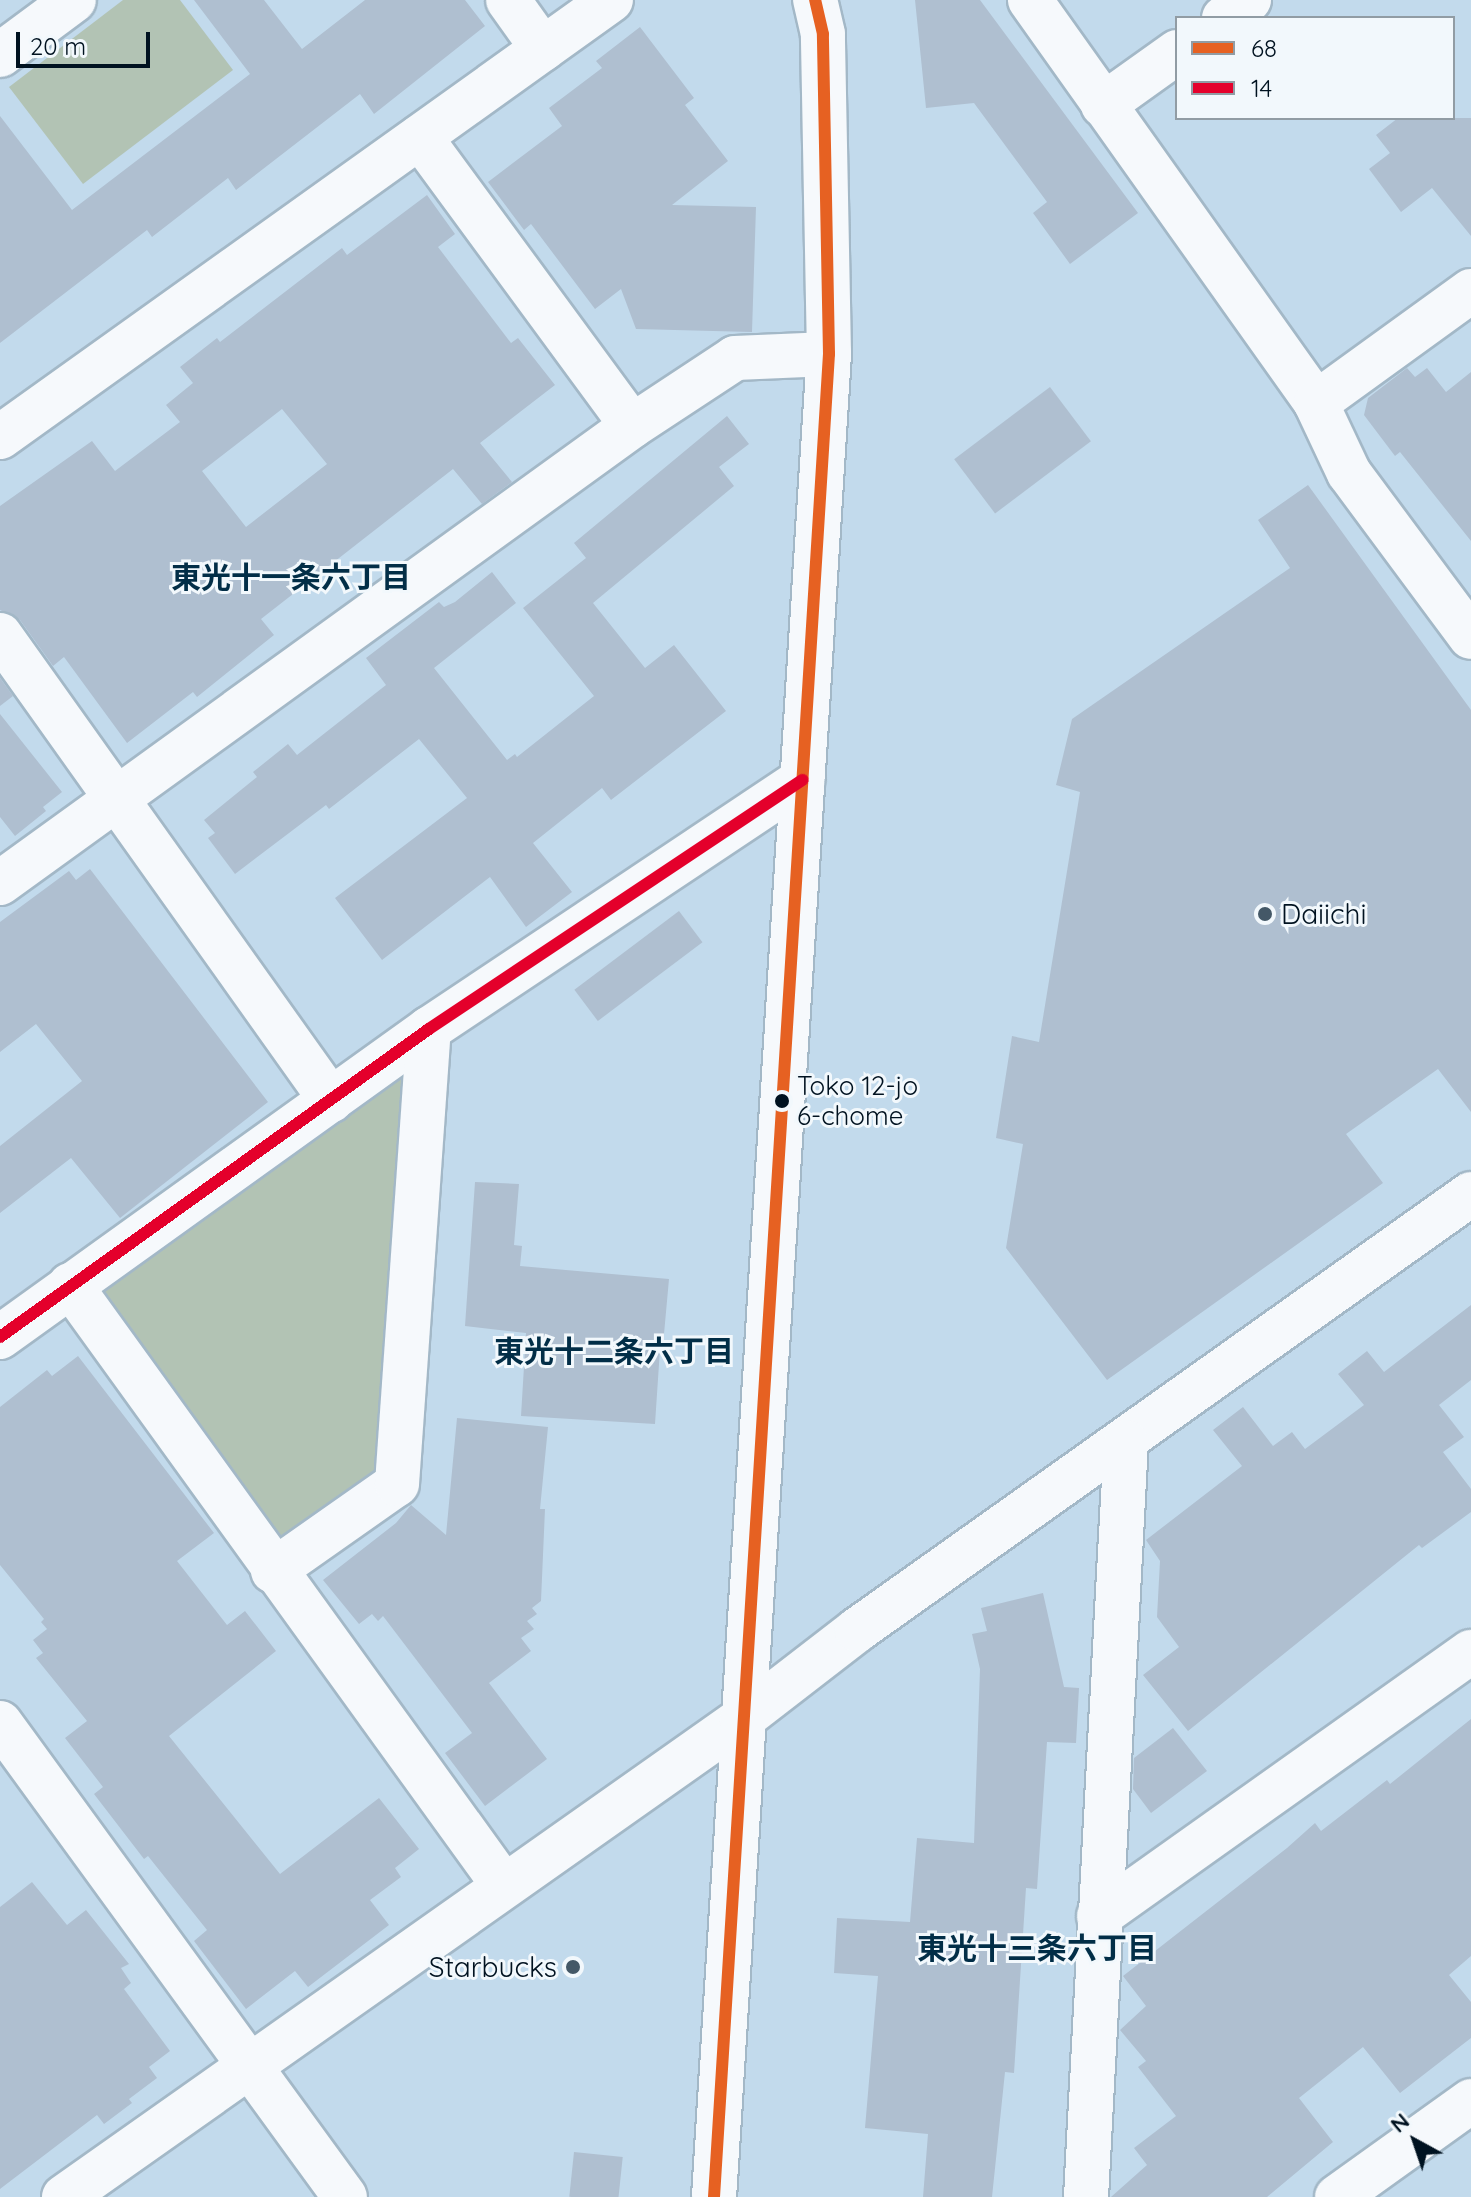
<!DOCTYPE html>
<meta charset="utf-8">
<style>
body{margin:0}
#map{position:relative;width:1471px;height:2197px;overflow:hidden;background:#c2daec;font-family:Quicksand,"Noto Sans JP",sans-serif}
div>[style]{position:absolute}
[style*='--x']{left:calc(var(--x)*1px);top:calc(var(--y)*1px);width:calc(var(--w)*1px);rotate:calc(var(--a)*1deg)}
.green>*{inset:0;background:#b2c3b4}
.building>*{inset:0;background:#afbfd0;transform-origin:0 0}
.roads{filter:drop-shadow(2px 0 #a3b8c7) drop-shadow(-2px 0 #a3b8c7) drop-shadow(0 2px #a3b8c7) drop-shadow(0 -2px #a3b8c7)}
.minor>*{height:44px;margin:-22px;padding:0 22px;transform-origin:22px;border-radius:22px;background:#f6f9fc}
.major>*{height:44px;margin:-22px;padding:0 22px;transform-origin:22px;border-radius:22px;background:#f6f9fc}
.bus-1>*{height:12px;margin:-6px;padding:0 6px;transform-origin:6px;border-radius:6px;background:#e66122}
.bus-2>*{height:12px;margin:-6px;padding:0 6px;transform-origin:6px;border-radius:6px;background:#e4002b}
.dots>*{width:22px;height:22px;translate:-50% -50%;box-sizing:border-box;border:4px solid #f2f8fc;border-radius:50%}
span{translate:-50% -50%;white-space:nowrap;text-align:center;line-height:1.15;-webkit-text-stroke:6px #f2f8fc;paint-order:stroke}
.bus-label{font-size:26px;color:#001220}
.left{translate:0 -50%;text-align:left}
.poi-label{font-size:28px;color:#001220}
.right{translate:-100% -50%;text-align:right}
.neighbourhood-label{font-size:30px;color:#022e47;font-weight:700}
.legend{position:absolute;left:1175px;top:16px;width:280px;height:104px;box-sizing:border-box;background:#f2f8fc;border:2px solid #919ca4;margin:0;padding:10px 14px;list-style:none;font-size:24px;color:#001220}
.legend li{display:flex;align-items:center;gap:16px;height:40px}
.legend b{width:40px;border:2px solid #919ca4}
.north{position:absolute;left:1375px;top:2101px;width:80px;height:80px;-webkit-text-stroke:6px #f2f8fc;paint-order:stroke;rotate:320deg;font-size:22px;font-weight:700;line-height:32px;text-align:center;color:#001220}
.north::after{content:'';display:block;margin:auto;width:28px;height:36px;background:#001220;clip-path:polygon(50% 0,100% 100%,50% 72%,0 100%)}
.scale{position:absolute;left:16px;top:32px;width:134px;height:36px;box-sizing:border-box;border:4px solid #001220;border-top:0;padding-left:10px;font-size:24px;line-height:28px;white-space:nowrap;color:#001220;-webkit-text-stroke:6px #f2f8fc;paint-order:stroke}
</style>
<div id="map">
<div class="green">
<div style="clip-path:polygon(123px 0,180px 0,233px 70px,83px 184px,9px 87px)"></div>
<div style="clip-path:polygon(429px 1029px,397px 1484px,273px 1571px,70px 1285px)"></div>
</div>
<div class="building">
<div style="clip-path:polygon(194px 0,264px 0,302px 49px,365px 0,465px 0,485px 26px,374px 114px,360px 94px,236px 190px,228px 178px,152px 237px,147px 230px,0 343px,0 116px,72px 210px,250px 74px)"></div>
<div style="clip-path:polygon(915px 0,980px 0,1138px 213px,1070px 264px,1033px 213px,1047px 202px,974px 103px,926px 108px)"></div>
<div style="clip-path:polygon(640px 27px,694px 98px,685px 105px,728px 161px,672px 205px,756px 207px,752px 332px,636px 329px,621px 289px,595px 309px,531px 224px,524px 230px,488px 182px,562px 126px,549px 108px,602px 68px,596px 61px)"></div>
<div style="clip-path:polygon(1398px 118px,1471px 118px,1471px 236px,1432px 188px,1401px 212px,1369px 169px,1390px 153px,1376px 135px)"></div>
<div style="clip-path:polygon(evenodd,427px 195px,455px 234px,438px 247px,511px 343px,518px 338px,555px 385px,480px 443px,512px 482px,482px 504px,453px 469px,261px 619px,274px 635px,197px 697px,193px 692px,127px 743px,64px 657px,53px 666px,20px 620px,0 610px,0 506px,92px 441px,115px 471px,180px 422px,166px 405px,193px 383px,180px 367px,217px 338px,220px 342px,342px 248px,347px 255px,427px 195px,282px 409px,327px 464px,246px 527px,202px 471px,282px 409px)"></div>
<div style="clip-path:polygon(1407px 368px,1415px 377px,1427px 368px,1446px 392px,1471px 372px,1471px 541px,1400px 452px,1395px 456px,1364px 415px,1368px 398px)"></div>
<div style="left:1050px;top:387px;width:68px;height:120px;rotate:53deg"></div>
<div style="clip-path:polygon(727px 416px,749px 444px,719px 467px,734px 486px,593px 603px,645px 668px,674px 645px,726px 711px,611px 800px,602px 788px,533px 843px,572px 892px,526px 927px,490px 877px,382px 960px,335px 898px,467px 798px,419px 739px,329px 809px,326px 805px,235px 874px,208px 838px,215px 833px,204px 820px,257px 777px,253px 772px,288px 744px,297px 755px,386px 685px,366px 658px,439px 602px,444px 607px,455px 602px,492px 572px,516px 603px,434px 668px,507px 760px,515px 754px,517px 757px,594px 696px,523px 608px,586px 558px,574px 543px)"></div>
<div style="clip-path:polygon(1308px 485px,1471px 710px,1471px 1112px,1438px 1069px,1346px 1134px,1383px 1183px,1107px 1380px,1006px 1248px,1023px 1144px,996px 1138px,1012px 1036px,1039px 1042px,1080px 792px,1056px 785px,1072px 719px,1290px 568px,1258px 520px)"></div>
<div style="clip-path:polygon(0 678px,13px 696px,0 706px)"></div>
<div style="clip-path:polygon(0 714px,62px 792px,43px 807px,46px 811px,15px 836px,0 817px)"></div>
<div style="clip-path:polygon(90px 869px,268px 1102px,120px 1218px,71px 1158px,0 1213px,0 1146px,82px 1081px,36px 1024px,0 1052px,0 922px,69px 871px,76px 880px)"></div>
<div style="left:679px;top:911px;width:39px;height:131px;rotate:53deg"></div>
<div style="clip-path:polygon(475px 1182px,519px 1184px,514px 1245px,522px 1246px,520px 1266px,669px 1279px,664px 1334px,661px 1334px,655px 1424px,521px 1416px,526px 1333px,465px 1326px)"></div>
<div style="clip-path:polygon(1471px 1305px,1471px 1380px,1439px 1405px,1464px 1437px,1443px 1452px,1471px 1489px,1471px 1512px,1422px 1548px,1419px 1545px,1188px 1731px,1143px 1675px,1179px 1647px,1157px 1617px,1160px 1561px,1146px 1540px,1242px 1466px,1213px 1430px,1243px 1407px,1273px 1446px,1292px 1432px,1305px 1449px,1364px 1405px,1338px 1374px,1367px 1351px,1384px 1372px)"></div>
<div style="clip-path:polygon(78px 1356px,214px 1533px,177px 1561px,227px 1625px,245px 1611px,276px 1651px,169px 1736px,280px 1874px,379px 1798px,419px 1849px,395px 1868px,401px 1877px,370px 1900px,389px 1925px,308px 1987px,295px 1971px,246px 2009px,194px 1941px,207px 1930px,148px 1856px,144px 1859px,94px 1794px,103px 1787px,65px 1738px,87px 1721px,36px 1658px,43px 1653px,33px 1640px,47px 1629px,41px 1622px,44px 1619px,0 1565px,0 1407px,47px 1370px,52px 1376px)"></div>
<div style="clip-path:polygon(457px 1418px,548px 1427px,540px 1509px,545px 1509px,541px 1601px,532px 1608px,537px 1614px,527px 1621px,534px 1629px,521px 1638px,531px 1651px,489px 1683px,547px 1759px,485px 1806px,445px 1753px,472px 1733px,383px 1616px,378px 1621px,372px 1614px,359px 1624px,323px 1580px,396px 1523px,411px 1505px,446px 1535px)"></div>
<div style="clip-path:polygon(1043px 1593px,1064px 1687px,1079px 1688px,1076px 1743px,1047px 1742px,1037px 1889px,1026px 1888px,1014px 2073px,1005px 2072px,992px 2197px,923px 2197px,928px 2134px,865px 2128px,878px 1976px,834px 1973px,837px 1918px,910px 1922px,917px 1838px,974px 1843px,980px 1669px,972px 1634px,987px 1631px,981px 1608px)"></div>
<div style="clip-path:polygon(1471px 1719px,1471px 1956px,1449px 1975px,1471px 2002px,1471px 2038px,1400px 2093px,1363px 2047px,1299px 2098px,1333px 2142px,1267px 2197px,1111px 2197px,1147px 2165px,1134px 2148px,1176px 2116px,1138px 2067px,1146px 2061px,1120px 2030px,1146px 2006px,1123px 1976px,1287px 1848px,1315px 1823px,1321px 1831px,1387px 1780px,1390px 1784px)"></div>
<div style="clip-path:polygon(1173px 1728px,1207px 1771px,1151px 1813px,1133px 1789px,1134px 1758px)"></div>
<div style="clip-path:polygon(32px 1882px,67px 1925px,86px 1910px,129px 1964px,121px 1968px,131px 1983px,124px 1989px,170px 2051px,149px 2067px,157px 2078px,129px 2099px,132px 2103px,104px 2124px,97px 2115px,0 2189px,0 1907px)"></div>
<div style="left:574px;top:2152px;width:49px;height:45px;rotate:6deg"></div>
</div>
<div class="roads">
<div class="minor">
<div style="--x:508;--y:0;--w:60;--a:54.5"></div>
<div style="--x:1030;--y:0;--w:494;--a:54.6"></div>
<div style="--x:1316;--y:403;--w:77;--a:64.8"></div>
<div style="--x:1349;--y:473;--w:204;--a:53.4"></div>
<div style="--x:1224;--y:18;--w:31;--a:-36"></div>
<div style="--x:0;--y:55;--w:92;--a:-36.6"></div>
<div style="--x:1103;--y:105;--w:91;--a:-35.6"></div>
<div style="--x:420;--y:137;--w:358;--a:53.7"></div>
<div style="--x:1316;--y:403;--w:191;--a:-35.9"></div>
<div style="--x:0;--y:437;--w:751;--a:-35.57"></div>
<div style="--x:0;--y:635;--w:571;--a:54.56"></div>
<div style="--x:0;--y:883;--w:780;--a:-35.87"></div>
<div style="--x:632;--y:426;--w:123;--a:-33.4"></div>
<div style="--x:735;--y:358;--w:94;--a:-2.4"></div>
<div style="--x:70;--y:1285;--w:741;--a:54.17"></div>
<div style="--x:0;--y:1337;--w:528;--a:-35.68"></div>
<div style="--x:429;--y:1029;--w:449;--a:-33.7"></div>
<div style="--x:273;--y:1571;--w:151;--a:-35.1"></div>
<div style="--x:397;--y:1484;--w:456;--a:-86"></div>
<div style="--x:0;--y:1723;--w:586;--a:53.95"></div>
<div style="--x:1099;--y:1916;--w:456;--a:-35.4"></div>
<div style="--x:64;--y:2197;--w:830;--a:-35.18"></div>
<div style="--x:742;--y:1719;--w:145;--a:-37.7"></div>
<div style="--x:857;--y:1630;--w:753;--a:-35.38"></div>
<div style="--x:1086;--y:2197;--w:756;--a:-86.97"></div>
<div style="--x:1337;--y:2197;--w:165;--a:-35.6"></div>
</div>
<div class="major">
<div style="--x:714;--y:2197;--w:1847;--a:-86.43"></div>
<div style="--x:829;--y:354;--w:320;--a:-91.1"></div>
<div style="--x:823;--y:34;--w:35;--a:-103"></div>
</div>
</div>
<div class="bus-1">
<div style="--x:714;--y:2197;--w:1847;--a:-86.43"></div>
<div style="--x:829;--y:354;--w:320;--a:-91.1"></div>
<div style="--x:823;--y:34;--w:35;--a:-103"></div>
</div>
<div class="bus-2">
<div style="--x:0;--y:1337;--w:528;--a:-35.68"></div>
<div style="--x:429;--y:1029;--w:449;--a:-33.7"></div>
</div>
<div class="dots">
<div style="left:1265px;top:914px;background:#445867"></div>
<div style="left:782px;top:1101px;background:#001220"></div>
<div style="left:573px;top:1967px;background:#445867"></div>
</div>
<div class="bus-label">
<span class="left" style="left:797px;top:1101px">Toko 12-jo<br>6-chome</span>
</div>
<div class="poi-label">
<span class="left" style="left:1281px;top:914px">Daiichi</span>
<span class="right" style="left:557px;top:1967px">Starbucks</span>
</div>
<div class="neighbourhood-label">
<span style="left:291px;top:577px">東光十一条六丁目</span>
<span style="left:614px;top:1351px">東光十二条六丁目</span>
<span style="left:1037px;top:1948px">東光十三条六丁目</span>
</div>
<ul class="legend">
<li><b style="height:10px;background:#e66122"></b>68</li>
<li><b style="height:10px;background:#e4002b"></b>14</li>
</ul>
<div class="north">N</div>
<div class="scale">20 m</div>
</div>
